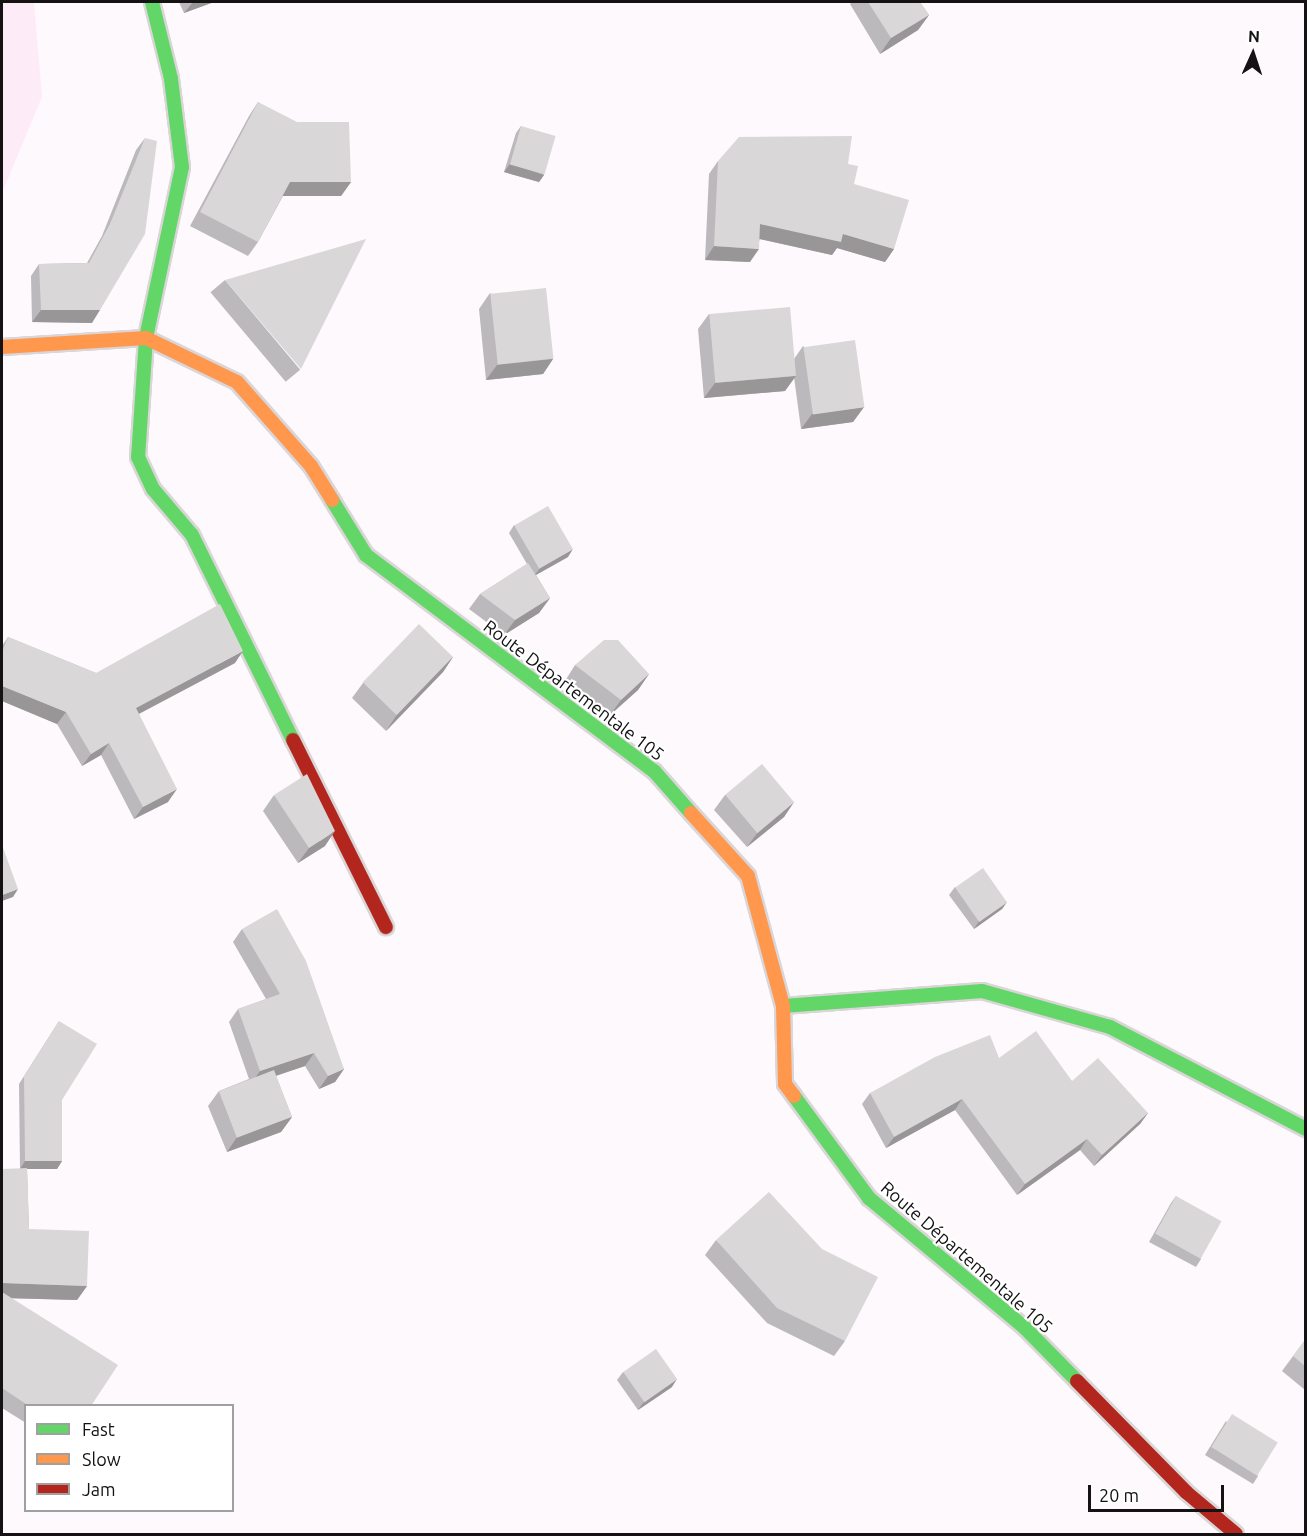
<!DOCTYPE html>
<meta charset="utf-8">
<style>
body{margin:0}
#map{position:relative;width:1307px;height:1536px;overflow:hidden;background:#fef9fc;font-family:Ubuntu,sans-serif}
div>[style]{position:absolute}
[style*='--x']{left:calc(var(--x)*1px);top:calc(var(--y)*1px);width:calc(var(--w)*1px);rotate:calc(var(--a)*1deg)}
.green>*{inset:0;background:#feebf8}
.roads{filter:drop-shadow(2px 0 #dad6d8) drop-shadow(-2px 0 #dad6d8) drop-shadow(0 2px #dad6d8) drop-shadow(0 -2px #dad6d8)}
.fast>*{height:14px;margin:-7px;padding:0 7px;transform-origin:7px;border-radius:7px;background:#63d668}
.slow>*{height:14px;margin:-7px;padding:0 7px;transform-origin:7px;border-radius:7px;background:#ff974d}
.jam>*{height:14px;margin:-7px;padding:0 7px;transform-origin:7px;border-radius:7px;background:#b3261e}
.wall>*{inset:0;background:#bbb9bb;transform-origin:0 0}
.shaded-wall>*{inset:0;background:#999698}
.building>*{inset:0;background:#dad7d9;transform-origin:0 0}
span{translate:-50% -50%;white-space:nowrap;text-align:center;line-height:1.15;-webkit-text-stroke:4.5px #fff;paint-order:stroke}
.street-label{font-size:18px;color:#141213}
.frame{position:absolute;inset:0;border:3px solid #141213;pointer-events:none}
.legend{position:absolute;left:24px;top:1404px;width:210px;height:108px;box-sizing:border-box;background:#fff;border:2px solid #a1a0a1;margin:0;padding:8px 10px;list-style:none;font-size:18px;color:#141213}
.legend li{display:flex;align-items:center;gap:12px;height:30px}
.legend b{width:30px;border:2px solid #a1a0a1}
.north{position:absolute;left:1223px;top:24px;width:60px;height:60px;-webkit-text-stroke:4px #fff;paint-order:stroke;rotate:3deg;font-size:16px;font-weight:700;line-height:24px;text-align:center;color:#141213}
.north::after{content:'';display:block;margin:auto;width:21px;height:27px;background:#141213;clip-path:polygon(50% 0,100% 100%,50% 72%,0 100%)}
.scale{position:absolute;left:1088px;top:1485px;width:136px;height:27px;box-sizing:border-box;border:3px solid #141213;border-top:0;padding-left:8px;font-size:18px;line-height:21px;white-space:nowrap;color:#141213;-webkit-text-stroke:4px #fff;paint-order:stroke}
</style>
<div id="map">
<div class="green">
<div style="clip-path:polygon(2px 2px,34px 2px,42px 97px,2px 193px)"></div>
</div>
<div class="roads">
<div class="fast">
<div style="--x:152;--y:2;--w:79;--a:76.1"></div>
<div style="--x:171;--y:79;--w:89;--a:82.9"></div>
<div style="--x:182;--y:167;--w:175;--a:101.9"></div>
<div style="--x:146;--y:338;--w:119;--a:93.8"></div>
<div style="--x:138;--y:457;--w:35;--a:65"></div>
<div style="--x:153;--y:489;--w:60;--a:49.7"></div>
<div style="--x:192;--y:535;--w:229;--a:63.8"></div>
<div style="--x:332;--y:500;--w:65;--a:58.3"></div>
<div style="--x:366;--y:555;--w:360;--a:36.9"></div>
<div style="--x:654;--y:771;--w:56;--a:48.6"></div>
<div style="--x:783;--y:1006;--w:200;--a:-4.3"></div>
<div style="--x:982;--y:991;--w:133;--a:15.7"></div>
<div style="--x:1110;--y:1027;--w:221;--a:27.5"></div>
<div style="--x:794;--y:1096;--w:127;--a:53.7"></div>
<div style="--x:869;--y:1198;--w:203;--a:39.8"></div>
<div style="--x:1025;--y:1328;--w:74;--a:45.5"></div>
</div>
<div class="slow">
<div style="--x:2;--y:347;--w:144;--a:-3.6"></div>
<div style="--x:146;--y:338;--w:101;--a:25.8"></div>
<div style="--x:237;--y:382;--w:112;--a:48.6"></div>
<div style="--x:311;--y:466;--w:40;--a:58"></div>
<div style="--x:691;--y:813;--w:85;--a:47.9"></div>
<div style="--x:748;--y:876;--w:135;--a:74.9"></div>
<div style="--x:783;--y:1006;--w:78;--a:88.5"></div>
<div style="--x:785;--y:1084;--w:15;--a:53"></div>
</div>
<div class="jam">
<div style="--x:293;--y:740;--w:209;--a:63.6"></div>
<div style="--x:1077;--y:1381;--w:156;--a:45.5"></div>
<div style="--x:1186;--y:1492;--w:65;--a:40"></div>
</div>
</div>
<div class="wall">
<div style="clip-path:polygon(179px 2px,214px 2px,184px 13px)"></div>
<div style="clip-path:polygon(852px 2px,920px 2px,929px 15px,918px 30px,880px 54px,850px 4px)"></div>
<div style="clip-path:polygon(258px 102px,351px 182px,341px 196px,283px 196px,258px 242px,248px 256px,190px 226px,249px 116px)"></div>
<div style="clip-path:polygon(521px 126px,544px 175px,539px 182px,504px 172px,516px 133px)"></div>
<div style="clip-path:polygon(145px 138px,92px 323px,32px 322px,31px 276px,39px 264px,87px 263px,102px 236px,136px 150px)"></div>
<div style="clip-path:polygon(718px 161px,848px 164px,854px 184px,894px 249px,885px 262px,837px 248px,832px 255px,760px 239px,750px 262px,705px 260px,709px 174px)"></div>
<div style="left:225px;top:280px;width:117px;height:19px;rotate:50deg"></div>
<div style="clip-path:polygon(490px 293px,553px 359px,543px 374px,486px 380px,479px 309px)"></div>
<div style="clip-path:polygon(709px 314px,794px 359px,803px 346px,864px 407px,853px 422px,801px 429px,794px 377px,785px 391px,704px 398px,698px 329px)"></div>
<div style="clip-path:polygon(514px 525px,568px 557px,536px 575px,550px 598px,539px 613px,504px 635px,469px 609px,480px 594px,527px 564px,509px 533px)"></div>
<div style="clip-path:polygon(8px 637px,96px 673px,235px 663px,139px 714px,168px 802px,134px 819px,101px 755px,82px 766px,57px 724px,2px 701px,2px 646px)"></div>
<div style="clip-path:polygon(453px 657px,443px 672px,386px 731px,352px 698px,363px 683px)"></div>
<div style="clip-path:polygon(575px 665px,649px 674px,638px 690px,610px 715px,565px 681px)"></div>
<div style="clip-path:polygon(274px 795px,325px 846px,298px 863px,263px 811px)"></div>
<div style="clip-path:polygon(725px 795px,794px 802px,784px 817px,747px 847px,714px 810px)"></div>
<div style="clip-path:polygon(955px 887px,1007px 902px,1002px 909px,974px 929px,949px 895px)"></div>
<div style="clip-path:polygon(242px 929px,344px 1069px,335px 1082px,319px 1089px,305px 1066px,276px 1076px,292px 1117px,281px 1132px,227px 1152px,208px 1106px,219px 1091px,249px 1079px,229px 1022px,238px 1009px,266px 999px,233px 942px)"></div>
<div style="clip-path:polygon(59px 1021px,62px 1100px,62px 1161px,57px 1169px,27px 1169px,29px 1229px,87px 1286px,77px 1300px,10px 1298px,91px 1406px,26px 1406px,26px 1423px,2px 1408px,2px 1169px,20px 1169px,19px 1084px)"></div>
<div style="clip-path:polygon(999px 1058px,1072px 1081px,1148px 1113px,1140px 1124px,1094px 1166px,1080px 1150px,1017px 1195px,955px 1110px,886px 1148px,862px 1104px,870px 1093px)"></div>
<div style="clip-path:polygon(1176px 1196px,1201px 1259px,1196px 1267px,1149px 1242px,1171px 1203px)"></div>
<div style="clip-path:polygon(716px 1240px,845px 1341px,834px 1356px,767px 1323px,705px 1255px)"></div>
<div style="clip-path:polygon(1305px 1340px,1305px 1390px,1282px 1371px)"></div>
<div style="clip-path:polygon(623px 1372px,672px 1387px,638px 1410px,617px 1380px)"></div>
<div style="clip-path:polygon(1226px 1421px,1258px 1476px,1253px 1484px,1205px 1455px)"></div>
</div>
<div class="shaded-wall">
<div style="clip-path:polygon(193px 2px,214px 2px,184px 13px)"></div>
<div style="clip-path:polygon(929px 15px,918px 30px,880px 54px,891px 38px)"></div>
<div style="clip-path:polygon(510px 164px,544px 175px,539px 182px,504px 172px)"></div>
<div style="clip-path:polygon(290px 182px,351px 182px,341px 196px,280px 196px)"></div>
<div style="clip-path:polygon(760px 224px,843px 234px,894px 249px,885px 262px,837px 248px,832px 255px,751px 237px)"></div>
<div style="clip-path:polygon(714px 246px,759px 249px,750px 262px,705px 260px)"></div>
<div style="clip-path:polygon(41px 310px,100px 310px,92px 323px,32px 322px)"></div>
<div style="clip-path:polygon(553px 359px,543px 374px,486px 380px,497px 365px)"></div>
<div style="clip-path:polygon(796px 376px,785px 391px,704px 398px,715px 383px)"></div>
<div style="clip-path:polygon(864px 407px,853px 422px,801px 429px,812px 414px)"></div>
<div style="clip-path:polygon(573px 549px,568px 557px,534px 576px,540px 568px)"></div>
<div style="clip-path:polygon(550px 598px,539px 613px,504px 635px,515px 620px)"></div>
<div style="clip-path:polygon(243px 651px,235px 663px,127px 720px,136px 708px)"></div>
<div style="clip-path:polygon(453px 657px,443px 672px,386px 731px,396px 716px)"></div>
<div style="clip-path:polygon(649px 674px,638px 690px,610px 715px,621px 700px)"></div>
<div style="clip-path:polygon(2px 686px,66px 712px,57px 724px,2px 701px)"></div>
<div style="clip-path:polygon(109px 743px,101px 755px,82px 766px,91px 754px)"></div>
<div style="clip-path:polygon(177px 789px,168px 802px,134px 819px,143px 807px)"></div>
<div style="clip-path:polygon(794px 802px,784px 817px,747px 847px,758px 832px)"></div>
<div style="clip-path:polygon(335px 831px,325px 846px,298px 863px,309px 848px)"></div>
<div style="clip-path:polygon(18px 889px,13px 897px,2px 901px,2px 895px)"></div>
<div style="clip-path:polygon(1007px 902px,1002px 909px,974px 929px,979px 921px)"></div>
<div style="clip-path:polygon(314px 1053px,305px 1066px,251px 1084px,260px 1071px)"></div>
<div style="clip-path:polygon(344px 1069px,335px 1082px,319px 1089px,328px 1076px)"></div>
<div style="clip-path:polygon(962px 1099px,955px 1110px,886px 1148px,894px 1137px)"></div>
<div style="clip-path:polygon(1148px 1113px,1140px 1124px,1094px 1166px,1102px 1155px)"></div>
<div style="clip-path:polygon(292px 1117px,281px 1132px,227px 1152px,237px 1137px)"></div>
<div style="clip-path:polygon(1087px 1139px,1080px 1150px,1017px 1195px,1025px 1184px)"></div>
<div style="clip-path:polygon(25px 1161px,62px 1161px,57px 1169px,20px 1169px)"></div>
<div style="clip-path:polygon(2px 1283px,87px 1286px,77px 1300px,2px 1298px)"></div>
<div style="clip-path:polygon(677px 1379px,672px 1387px,638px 1410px,643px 1403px)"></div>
</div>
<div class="building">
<div style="clip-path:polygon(868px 2px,920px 2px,929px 15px,891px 38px)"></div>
<div style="clip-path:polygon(258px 102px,297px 122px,349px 122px,351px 182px,290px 182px,258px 242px,200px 212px)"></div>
<div style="left:521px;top:126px;width:36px;height:40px;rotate:16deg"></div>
<div style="clip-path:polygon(852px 136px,848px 164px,858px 166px,854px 184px,909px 200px,894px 249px,843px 234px,841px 242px,760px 224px,759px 249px,714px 246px,718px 161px,739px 137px)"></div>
<div style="clip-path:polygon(145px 138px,157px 141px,145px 234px,100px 310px,41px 310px,39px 264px,89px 263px,110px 224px)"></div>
<div style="clip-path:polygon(366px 239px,301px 369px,225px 280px)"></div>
<div style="left:546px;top:288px;width:71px;height:56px;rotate:84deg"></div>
<div style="left:790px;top:307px;width:69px;height:81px;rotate:85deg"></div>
<div style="left:855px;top:340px;width:68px;height:52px;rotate:82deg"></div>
<div style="left:548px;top:506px;width:50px;height:39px;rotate:60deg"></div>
<div style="clip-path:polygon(528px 563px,550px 598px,515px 620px,480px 594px)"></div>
<div style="clip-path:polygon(220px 604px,243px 651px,136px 708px,177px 789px,143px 807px,109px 743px,91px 754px,66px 712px,2px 686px,2px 652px,8px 637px,96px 673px)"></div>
<div style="left:419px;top:624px;width:47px;height:81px;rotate:44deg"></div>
<div style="clip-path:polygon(604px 640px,618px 640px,649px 674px,621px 700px,575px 665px)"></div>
<div style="left:762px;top:764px;width:50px;height:48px;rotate:50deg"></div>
<div style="clip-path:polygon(307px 774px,335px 831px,309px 848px,274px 795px)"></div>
<div style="clip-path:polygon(2px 845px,18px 889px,2px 895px)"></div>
<div style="left:983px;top:868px;width:42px;height:34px;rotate:55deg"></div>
<div style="clip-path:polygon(277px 909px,306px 961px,344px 1069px,328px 1076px,314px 1053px,260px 1071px,238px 1009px,280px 994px,242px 929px)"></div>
<div style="clip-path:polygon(59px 1021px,97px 1044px,62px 1100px,62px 1161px,25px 1161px,24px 1076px)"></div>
<div style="clip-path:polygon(1036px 1031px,1072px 1081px,1098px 1058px,1148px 1113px,1102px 1155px,1087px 1139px,1025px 1184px,962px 1099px,894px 1137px,870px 1093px,935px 1057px,990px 1035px,999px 1058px)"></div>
<div style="left:274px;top:1070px;width:50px;height:59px;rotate:69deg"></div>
<div style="clip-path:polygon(27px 1168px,29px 1229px,89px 1231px,87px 1286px,2px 1283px,2px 1169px)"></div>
<div style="clip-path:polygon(769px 1192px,822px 1249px,878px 1277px,845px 1341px,777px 1308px,716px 1240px)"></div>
<div style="left:1176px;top:1196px;width:52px;height:43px;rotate:29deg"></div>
<div style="clip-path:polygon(2px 1292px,118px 1365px,91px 1406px,29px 1406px,2px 1388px)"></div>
<div style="clip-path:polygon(1305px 1340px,1305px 1366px,1293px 1356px)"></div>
<div style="left:656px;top:1349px;width:37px;height:40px;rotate:55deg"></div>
<div style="left:1232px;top:1414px;width:54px;height:39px;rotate:32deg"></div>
</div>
<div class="street-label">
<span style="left:574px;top:690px;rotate:37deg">Route Départementale 105</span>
<span style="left:967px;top:1257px;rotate:41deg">Route Départementale 105</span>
</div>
<div class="frame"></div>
<ul class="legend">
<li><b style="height:8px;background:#63d668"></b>Fast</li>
<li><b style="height:8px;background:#ff974d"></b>Slow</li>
<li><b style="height:8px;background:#b3261e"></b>Jam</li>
</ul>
<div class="north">N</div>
<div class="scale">20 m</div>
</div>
